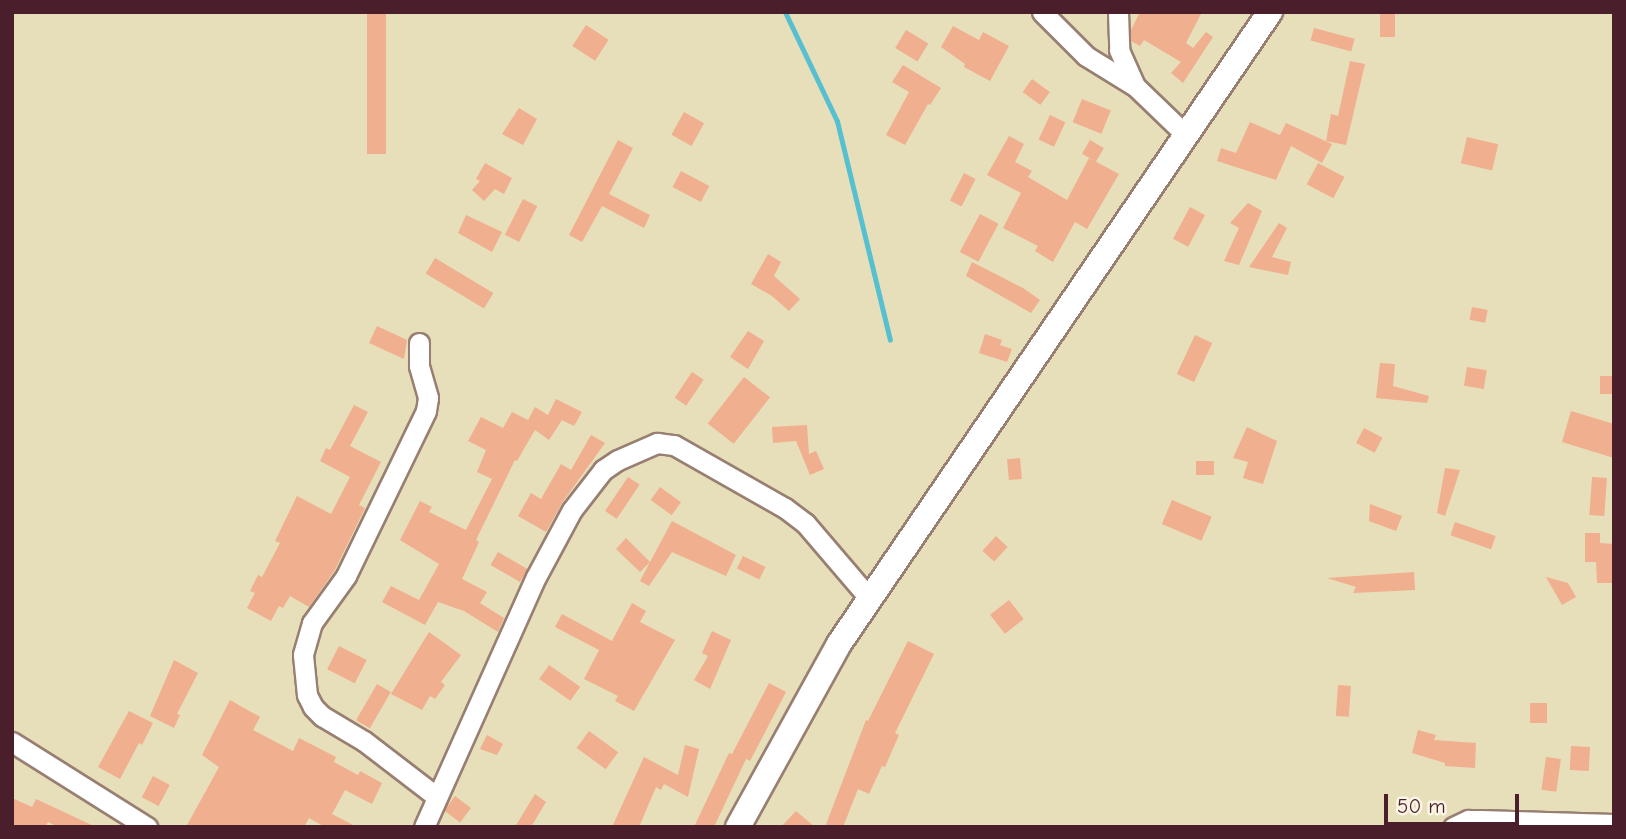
<!DOCTYPE html>
<style>
body{margin:0}
#map{position:relative;width:1626px;height:839px;overflow:hidden;background:#e7dfba;font-family:"Comic Neue",sans-serif}
div>[style]{position:absolute}
[style*='--x']{left:calc(var(--x)*1px);top:calc(var(--y)*1px);width:calc(var(--w)*1px);rotate:calc(var(--a)*1deg)}
.stream>*{height:5px;margin:-2.5px;padding:0 2.5px;transform-origin:2.5px;border-radius:2.5px;background:#56c0d1}
.building>*{inset:0;background:#f0af8e;transform-origin:0 0}
.roads{filter:drop-shadow(2px 0 #987f72) drop-shadow(-2px 0 #987f72) drop-shadow(0 2px #987f72) drop-shadow(0 -2px #987f72)}
.minor>*{height:19px;margin:-9.5px;padding:0 9.5px;transform-origin:9.5px;border-radius:9.5px;background:#fff}
.major>*{height:24px;margin:-12px;padding:0 12px;transform-origin:12px;border-radius:12px;background:#fff}
span{translate:-50% -50%;white-space:nowrap;text-align:center;line-height:1.15;-webkit-text-stroke:5px #fcf5e5;paint-order:stroke}
.frame{position:absolute;inset:0;border:14px solid #4a1f2b;pointer-events:none}
.scale{position:absolute;left:1384px;top:794px;width:135px;height:32px;box-sizing:border-box;border:4px solid #4a1f2b;border-top:0;padding-left:9px;font-size:21px;line-height:24px;white-space:nowrap;color:#4a1f2b;-webkit-text-stroke:5px #fcf5e5;paint-order:stroke}
</style>
<div id="map">
<div class="stream">
<div style="--x:785;--y:12;--w:121;--a:64.5"></div>
<div style="--x:837;--y:121;--w:225;--a:76.4"></div>
</div>
<div class="building">
<div style="left:367px;top:12px;width:19px;height:142px"></div>
<div style="clip-path:polygon(1140px 12px,1202px 12px,1186px 43px,1193px 48px,1206px 32px,1213px 37px,1183px 83px,1171px 73px,1181px 62px,1144px 40px,1140px 46px,1131px 41px,1131px 30px)"></div>
<div style="left:1380px;top:12px;width:15px;height:25px"></div>
<div style="left:586px;top:25px;width:27px;height:25px;rotate:33deg"></div>
<div style="clip-path:polygon(953px 26px,979px 40px,983px 32px,1009px 46px,990px 81px,964px 67px,965px 64px,941px 47px)"></div>
<div style="left:1314px;top:28px;width:42px;height:13px;rotate:15deg"></div>
<div style="left:906px;top:30px;width:26px;height:21px;rotate:31deg"></div>
<div style="clip-path:polygon(1350px 61px,1365px 64px,1346px 145px,1326px 141px,1331px 114px,1338px 116px)"></div>
<div style="clip-path:polygon(903px 65px,941px 88px,930px 105px,928px 104px,905px 145px,886px 135px,909px 92px,892px 82px)"></div>
<div style="left:1032px;top:79px;width:22px;height:16px;rotate:36deg"></div>
<div style="left:1082px;top:99px;width:31px;height:25px;rotate:22deg"></div>
<div style="clip-path:polygon(519px 108px,537px 119px,523px 145px,502px 134px)"></div>
<div style="left:684px;top:112px;width:23px;height:26px;rotate:29deg"></div>
<div style="left:1050px;top:115px;width:17px;height:27px;rotate:25deg"></div>
<div style="clip-path:polygon(1250px 122px,1280px 135px,1286px 123px,1332px 144px,1322px 163px,1291px 146px,1276px 180px,1217px 161px,1221px 148px,1236px 153px)"></div>
<div style="clip-path:polygon(1009px 136px,1024px 144px,1015px 162px,1032px 171px,1028px 177px,1067px 200px,1089px 158px,1119px 174px,1087px 229px,1075px 222px,1053px 262px,1035px 251px,1038px 246px,1003px 228px,1021px 193px,987px 175px)"></div>
<div style="left:1467px;top:137px;width:32px;height:27px;rotate:13deg"></div>
<div style="clip-path:polygon(618px 140px,633px 148px,609px 194px,650px 215px,644px 228px,602px 206px,582px 242px,569px 235px)"></div>
<div style="left:1090px;top:140px;width:16px;height:16px;rotate:30deg"></div>
<div style="clip-path:polygon(485px 163px,512px 178px,504px 194px,495px 189px,484px 201px,472px 190px,480px 181px,476px 179px)"></div>
<div style="left:1318px;top:163px;width:30px;height:24px;rotate:28deg"></div>
<div style="left:681px;top:171px;width:32px;height:18px;rotate:28deg"></div>
<div style="left:964px;top:173px;width:13px;height:31px;rotate:27deg"></div>
<div style="left:523px;top:199px;width:16px;height:40px;rotate:27deg"></div>
<div style="clip-path:polygon(1248px 203px,1262px 211px,1239px 265px,1224px 261px,1239px 228px,1230px 223px)"></div>
<div style="left:1190px;top:207px;width:17px;height:36px;rotate:28deg"></div>
<div style="left:980px;top:214px;width:21px;height:43px;rotate:28deg"></div>
<div style="clip-path:polygon(466px 215px,502px 232px,492px 252px,458px 233px)"></div>
<div style="clip-path:polygon(1279px 223px,1287px 228px,1272px 257px,1291px 262px,1288px 275px,1249px 267px)"></div>
<div style="clip-path:polygon(768px 254px,781px 262px,774px 276px,800px 299px,789px 311px,772px 296px,751px 284px)"></div>
<div style="left:435px;top:258px;width:68px;height:18px;rotate:31deg"></div>
<div style="clip-path:polygon(972px 262px,1023px 288px,1040px 300px,1031px 313px,966px 276px)"></div>
<div style="left:1472px;top:307px;width:16px;height:13px;rotate:11deg"></div>
<div style="clip-path:polygon(377px 326px,407px 340px,404px 359px,369px 343px)"></div>
<div style="clip-path:polygon(748px 331px,764px 341px,748px 369px,730px 357px)"></div>
<div style="clip-path:polygon(985px 334px,1002px 340px,1000px 345px,1012px 349px,1007px 362px,979px 353px)"></div>
<div style="left:1195px;top:335px;width:19px;height:43px;rotate:25deg"></div>
<div style="clip-path:polygon(1380px 363px,1395px 364px,1393px 386px,1429px 396px,1427px 403px,1376px 398px)"></div>
<div style="left:1467px;top:367px;width:20px;height:19px;rotate:9deg"></div>
<div style="left:692px;top:372px;width:14px;height:31px;rotate:34deg"></div>
<div style="left:1614px;top:376px;width:18px;height:14px;rotate:90deg"></div>
<div style="left:744px;top:377px;width:33px;height:59px;rotate:38deg"></div>
<div style="clip-path:polygon(556px 399px,582px 412px,574px 426px,562px 420px,549px 440px,535px 430px,517px 461px,515px 460px,476px 540px,479px 542px,462px 579px,487px 592px,480px 603px,504px 618px,498px 632px,464px 611px,438px 602px,425px 625px,382px 602px,391px 586px,419px 600px,439px 564px,400px 540px,420px 501px,432px 507px,429px 512px,466px 530px,492px 479px,477px 472px,486px 450px,468px 441px,481px 417px,503px 428px,512px 412px,528px 420px,535px 407px,548px 415px)"></div>
<div style="clip-path:polygon(354px 405px,368px 412px,350px 446px,381px 462px,359px 505px,365px 508px,335px 570px,309px 607px,290px 596px,283px 608px,279px 606px,271px 621px,247px 608px,255px 593px,250px 591px,258px 575px,262px 577px,280px 543px,275px 541px,297px 496px,331px 514px,350px 477px,320px 461px,326px 448px,330px 450px)"></div>
<div style="clip-path:polygon(1571px 411px,1614px 424px,1614px 458px,1562px 442px)"></div>
<div style="clip-path:polygon(807px 425px,809px 454px,816px 451px,824px 469px,810px 475px,796px 441px,773px 443px,772px 427px)"></div>
<div style="clip-path:polygon(1247px 427px,1277px 441px,1263px 484px,1243px 478px,1248px 462px,1233px 458px)"></div>
<div style="left:1364px;top:428px;width:21px;height:17px;rotate:28deg"></div>
<div style="clip-path:polygon(591px 435px,605px 443px,562px 503px,546px 532px,518px 516px,531px 493px,541px 499px,561px 464px,571px 470px)"></div>
<div style="left:1020px;top:458px;width:21px;height:13px;rotate:85deg"></div>
<div style="left:1196px;top:461px;width:18px;height:14px"></div>
<div style="clip-path:polygon(1445px 468px,1460px 470px,1445px 516px,1437px 513px)"></div>
<div style="left:628px;top:477px;width:14px;height:41px;rotate:34deg"></div>
<div style="left:1592px;top:477px;width:15px;height:38px;rotate:4deg"></div>
<div style="left:660px;top:487px;width:26px;height:16px;rotate:36deg"></div>
<div style="left:1172px;top:500px;width:43px;height:26px;rotate:23deg"></div>
<div style="clip-path:polygon(1370px 504px,1402px 516px,1396px 531px,1369px 521px)"></div>
<div style="clip-path:polygon(672px 521px,736px 555px,726px 576px,672px 552px,649px 586px,640px 581px,650px 562px,640px 572px,616px 549px,626px 538px,650px 562px)"></div>
<div style="left:1455px;top:522px;width:43px;height:14px;rotate:19deg"></div>
<div style="clip-path:polygon(1585px 533px,1600px 533px,1600px 543px,1614px 544px,1614px 583px,1597px 583px,1596px 562px,1585px 562px)"></div>
<div style="left:996px;top:536px;width:16px;height:20px;rotate:43deg"></div>
<div style="left:498px;top:552px;width:34px;height:15px;rotate:30deg"></div>
<div style="left:743px;top:556px;width:25px;height:14px;rotate:26deg"></div>
<div style="clip-path:polygon(1414px 572px,1415px 590px,1353px 593px,1356px 587px,1327px 578px)"></div>
<div style="clip-path:polygon(1546px 577px,1568px 583px,1576px 597px,1562px 605px)"></div>
<div style="left:1009px;top:600px;width:24px;height:24px;rotate:52deg"></div>
<div style="clip-path:polygon(632px 603px,646px 611px,640px 622px,675px 640px,634px 711px,615px 701px,618px 696px,584px 679px,599px 650px,555px 627px,562px 614px,612px 641px)"></div>
<div style="clip-path:polygon(712px 631px,731px 640px,710px 689px,694px 680px,708px 656px,702px 653px)"></div>
<div style="clip-path:polygon(429px 632px,461px 655px,441px 682px,445px 685px,435px 699px,430px 696px,422px 710px,391px 694px)"></div>
<div style="clip-path:polygon(908px 641px,934px 654px,895px 733px,899px 735px,885px 767px,882px 766px,869px 794px,858px 789px,843px 827px,825px 827px,866px 720px,868px 721px)"></div>
<div style="left:339px;top:646px;width:31px;height:26px;rotate:27deg"></div>
<div style="clip-path:polygon(174px 660px,198px 673px,177px 714px,180px 715px,174px 728px,150px 716px)"></div>
<div style="left:549px;top:665px;width:38px;height:17px;rotate:35deg"></div>
<div style="clip-path:polygon(769px 683px,786px 692px,750px 761px,746px 759px,714px 827px,694px 827px,729px 753px,732px 754px)"></div>
<div style="left:377px;top:684px;width:16px;height:42px;rotate:30deg"></div>
<div style="left:1338px;top:685px;width:13px;height:31px;rotate:4deg"></div>
<div style="clip-path:polygon(230px 700px,260px 717px,253px 730px,293px 751px,299px 738px,336px 757px,334px 762px,358px 775px,360px 771px,382px 783px,372px 804px,345px 790px,332px 814px,357px 827px,325px 827px,309px 818px,304px 827px,186px 827px,219px 767px,202px 755px)"></div>
<div style="left:1530px;top:703px;width:17px;height:20px"></div>
<div style="clip-path:polygon(129px 711px,153px 723px,142px 745px,139px 743px,120px 779px,98px 767px)"></div>
<div style="clip-path:polygon(1418px 730px,1436px 735px,1434px 740px,1476px 743px,1475px 768px,1445px 766px,1445px 763px,1412px 753px)"></div>
<div style="left:589px;top:731px;width:36px;height:21px;rotate:36deg"></div>
<div style="clip-path:polygon(487px 735px,503px 744px,497px 755px,480px 749px)"></div>
<div style="clip-path:polygon(685px 745px,699px 749px,688px 797px,664px 784px,661px 790px,656px 787px,639px 827px,612px 827px,644px 757px,678px 775px)"></div>
<div style="left:1571px;top:746px;width:19px;height:24px;rotate:3deg"></div>
<div style="left:1546px;top:757px;width:15px;height:33px;rotate:8deg"></div>
<div style="left:153px;top:776px;width:19px;height:24px;rotate:28deg"></div>
<div style="clip-path:polygon(535px 794px,546px 802px,531px 827px,515px 827px)"></div>
<div style="left:455px;top:796px;width:20px;height:18px;rotate:37deg"></div>
<div style="clip-path:polygon(12px 798px,32px 807px,36px 799px,96px 827px,58px 827px,48px 822px,45px 827px,12px 827px)"></div>
<div style="clip-path:polygon(796px 811px,815px 827px,781px 827px)"></div>
</div>
<div class="roads">
<div class="minor">
<div style="--x:1042;--y:12;--w:62;--a:45"></div>
<div style="--x:1086;--y:56;--w:57;--a:31.5"></div>
<div style="--x:1118;--y:12;--w:38;--a:88"></div>
<div style="--x:1119;--y:50;--w:39;--a:66"></div>
<div style="--x:1135;--y:86;--w:71;--a:43.9"></div>
<div style="--x:419;--y:343;--w:23;--a:90"></div>
<div style="--x:419;--y:366;--w:33;--a:74"></div>
<div style="--x:428;--y:398;--w:13;--a:99"></div>
<div style="--x:426;--y:411;--w:183;--a:115.9"></div>
<div style="--x:346;--y:576;--w:58;--a:125.9"></div>
<div style="--x:312;--y:623;--w:33;--a:106"></div>
<div style="--x:303;--y:655;--w:40;--a:84.3"></div>
<div style="--x:307;--y:695;--w:13;--a:63"></div>
<div style="--x:313;--y:707;--w:13;--a:45"></div>
<div style="--x:322;--y:716;--w:49;--a:30.8"></div>
<div style="--x:364;--y:741;--w:92;--a:37.5"></div>
<div style="--x:12;--y:742;--w:160;--a:32.2"></div>
<div style="--x:424;--y:827;--w:274;--a:-65.9"></div>
<div style="--x:536;--y:577;--w:76;--a:-61.8"></div>
<div style="--x:572;--y:510;--w:51;--a:-52.2"></div>
<div style="--x:603;--y:470;--w:18;--a:-34"></div>
<div style="--x:618;--y:460;--w:43;--a:-23.6"></div>
<div style="--x:657;--y:443;--w:17;--a:7"></div>
<div style="--x:674;--y:445;--w:128;--a:29.6"></div>
<div style="--x:785;--y:508;--w:25;--a:37"></div>
<div style="--x:805;--y:523;--w:100;--a:49.5"></div>
<div style="--x:1453;--y:827;--w:17;--a:-25"></div>
<div style="--x:1468;--y:820;--w:12;--a:0"></div>
<div style="--x:1480;--y:820;--w:134;--a:1.7"></div>
</div>
<div class="major">
<div style="--x:738;--y:827;--w:209;--a:-61.1"></div>
<div style="--x:839;--y:644;--w:765;--a:-55.71"></div>
</div>
</div>
<div class="frame"></div>
<div class="scale">50 m</div>
</div>
